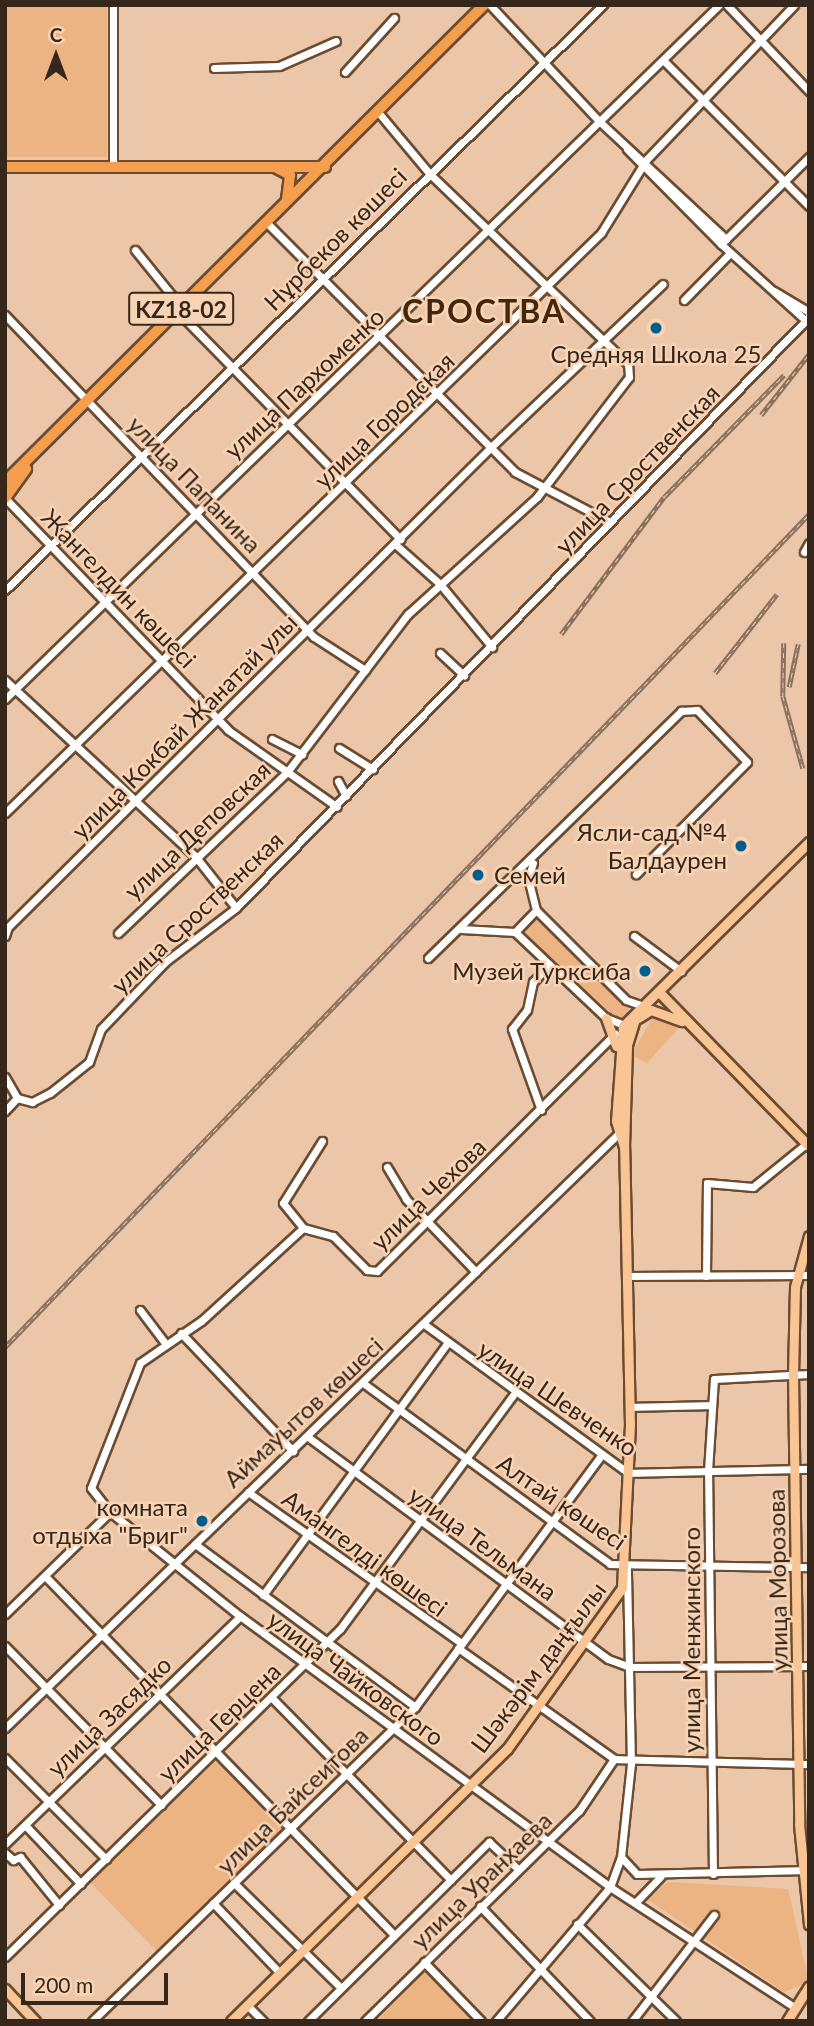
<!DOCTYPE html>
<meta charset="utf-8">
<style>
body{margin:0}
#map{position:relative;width:814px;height:2026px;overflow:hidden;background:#ebc6a8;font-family:Lato,sans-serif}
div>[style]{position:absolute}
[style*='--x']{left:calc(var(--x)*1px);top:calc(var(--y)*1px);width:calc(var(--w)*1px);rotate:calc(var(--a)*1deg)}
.green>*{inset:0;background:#ecb383;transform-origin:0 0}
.roads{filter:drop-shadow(2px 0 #6b4c31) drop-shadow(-2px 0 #6b4c31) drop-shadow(0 2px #6b4c31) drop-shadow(0 -2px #6b4c31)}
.minor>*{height:7px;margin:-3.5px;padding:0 3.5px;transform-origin:3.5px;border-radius:3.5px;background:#fff}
.major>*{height:9px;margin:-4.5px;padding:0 4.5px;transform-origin:4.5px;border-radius:4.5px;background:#f9c594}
.highway>*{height:10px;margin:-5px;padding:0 5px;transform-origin:5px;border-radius:5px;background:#f59e4d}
.rail>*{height:4.5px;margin-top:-2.25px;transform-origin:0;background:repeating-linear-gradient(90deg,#f8d3b4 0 5px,#89715c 0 10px);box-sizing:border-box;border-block:2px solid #89715c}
.dots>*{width:19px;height:19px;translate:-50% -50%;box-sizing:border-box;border:4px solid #f8d3b4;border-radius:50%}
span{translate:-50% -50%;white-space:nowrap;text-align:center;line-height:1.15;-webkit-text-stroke:5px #f8d3b4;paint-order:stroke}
.shield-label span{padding:2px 5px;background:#f8d3b4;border:2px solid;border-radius:5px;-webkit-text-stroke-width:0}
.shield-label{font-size:23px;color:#35271b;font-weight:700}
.street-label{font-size:24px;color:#35271b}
.poi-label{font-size:24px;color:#35271b}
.right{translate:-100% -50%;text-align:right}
.left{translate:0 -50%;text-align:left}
.district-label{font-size:32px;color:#43260b;font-weight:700;letter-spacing:2px}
.frame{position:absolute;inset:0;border:7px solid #35271b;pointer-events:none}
.north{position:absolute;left:21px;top:21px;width:70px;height:70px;-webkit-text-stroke:5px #f8d3b4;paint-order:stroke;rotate:0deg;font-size:19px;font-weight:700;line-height:28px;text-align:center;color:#35271b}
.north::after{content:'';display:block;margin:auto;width:24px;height:32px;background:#35271b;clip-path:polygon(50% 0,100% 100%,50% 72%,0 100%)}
.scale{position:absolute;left:21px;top:1973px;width:147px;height:32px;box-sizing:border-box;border:4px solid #35271b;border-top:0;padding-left:9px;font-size:21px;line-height:24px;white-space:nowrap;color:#35271b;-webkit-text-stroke:5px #f8d3b4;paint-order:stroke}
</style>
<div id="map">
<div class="green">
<div style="left:5px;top:5px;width:102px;height:152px"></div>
<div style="clip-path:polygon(534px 917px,626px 1003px,629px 1010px,619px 1020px,524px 933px)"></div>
<div style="clip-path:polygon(658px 1009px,678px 1029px,647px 1063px,631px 1055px)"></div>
<div style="left:219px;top:1758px;width:97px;height:179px;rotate:46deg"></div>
<div style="clip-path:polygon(668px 1882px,788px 1889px,809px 1982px,784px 1992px,647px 1899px)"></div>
<div style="clip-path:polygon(425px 1971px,477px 2021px,378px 2020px)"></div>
</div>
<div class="roads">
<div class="minor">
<div style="--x:113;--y:5;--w:161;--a:90"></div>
<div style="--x:490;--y:5;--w:161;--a:46.8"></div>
<div style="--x:600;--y:122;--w:172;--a:42.9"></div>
<div style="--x:726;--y:239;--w:7;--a:135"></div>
<div style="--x:721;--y:244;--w:113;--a:42.1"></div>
<div style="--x:727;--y:5;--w:119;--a:46.4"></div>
<div style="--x:663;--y:60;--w:206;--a:45"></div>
<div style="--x:214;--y:68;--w:65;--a:-1.8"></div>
<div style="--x:279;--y:66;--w:62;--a:-23.7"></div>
<div style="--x:345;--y:72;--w:73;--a:-47.8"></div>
<div style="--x:627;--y:149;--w:134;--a:45.3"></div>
<div style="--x:268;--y:224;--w:350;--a:45.1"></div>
<div style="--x:515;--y:472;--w:107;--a:27.8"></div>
<div style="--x:726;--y:239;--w:117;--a:-44.7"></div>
<div style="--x:135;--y:250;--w:75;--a:51"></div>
<div style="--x:774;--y:291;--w:41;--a:31"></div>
<div style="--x:684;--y:300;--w:66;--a:-45.6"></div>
<div style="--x:178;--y:312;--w:318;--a:45.6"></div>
<div style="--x:5;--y:315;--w:446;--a:46.2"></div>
<div style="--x:314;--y:637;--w:61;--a:32.9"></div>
<div style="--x:5;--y:498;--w:322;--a:46.1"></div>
<div style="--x:228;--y:730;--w:133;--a:35.2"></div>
<div style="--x:395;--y:544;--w:60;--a:41.6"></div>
<div style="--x:440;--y:584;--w:82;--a:50.5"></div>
<div style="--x:804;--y:552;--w:10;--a:-61"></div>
<div style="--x:5;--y:590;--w:837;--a:-44.37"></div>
<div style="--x:440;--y:653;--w:33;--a:43"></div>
<div style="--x:5;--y:680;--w:259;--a:42.8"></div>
<div style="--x:195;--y:856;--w:66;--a:51.7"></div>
<div style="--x:5;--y:699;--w:996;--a:-44.19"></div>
<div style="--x:272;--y:739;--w:34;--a:27"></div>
<div style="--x:339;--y:748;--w:40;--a:32"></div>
<div style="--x:338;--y:781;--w:17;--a:62"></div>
<div style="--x:5;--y:813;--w:832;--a:-44.22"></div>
<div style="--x:601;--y:233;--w:86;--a:-58.3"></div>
<div style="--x:646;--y:160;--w:214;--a:-46.3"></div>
<div style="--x:533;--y:863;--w:16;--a:108"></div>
<div style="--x:528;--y:878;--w:33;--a:76"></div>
<div style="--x:461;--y:929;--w:54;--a:3.2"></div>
<div style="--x:118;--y:933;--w:233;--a:-43.6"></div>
<div style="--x:287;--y:772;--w:199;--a:-52.6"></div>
<div style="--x:408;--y:614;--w:174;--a:-42.2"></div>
<div style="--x:537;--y:497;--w:151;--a:-52.5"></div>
<div style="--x:629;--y:377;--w:13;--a:-94"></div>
<div style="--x:628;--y:364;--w:276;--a:-136.2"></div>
<div style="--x:429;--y:173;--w:80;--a:-129.9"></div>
<div style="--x:5;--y:936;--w:9;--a:-72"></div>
<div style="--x:8;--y:927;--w:680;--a:-44.82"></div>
<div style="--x:490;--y:448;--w:238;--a:-43.5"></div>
<div style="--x:634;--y:936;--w:59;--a:36.7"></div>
<div style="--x:428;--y:958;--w:354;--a:-44.3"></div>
<div style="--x:681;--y:711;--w:16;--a:-4"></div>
<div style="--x:697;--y:710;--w:72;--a:46.1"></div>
<div style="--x:747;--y:762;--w:158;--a:134.7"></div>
<div style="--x:627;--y:1026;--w:22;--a:-159"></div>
<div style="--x:606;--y:1018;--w:125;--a:-136.6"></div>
<div style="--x:515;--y:932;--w:30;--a:-46"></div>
<div style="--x:536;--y:910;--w:127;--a:45"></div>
<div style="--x:626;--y:1000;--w:18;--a:19"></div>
<div style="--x:5;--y:1077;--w:24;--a:60"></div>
<div style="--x:17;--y:1098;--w:18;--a:133"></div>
<div style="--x:17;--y:1098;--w:16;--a:15"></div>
<div style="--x:32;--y:1102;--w:20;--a:-27"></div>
<div style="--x:50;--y:1093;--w:50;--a:-38.5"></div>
<div style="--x:89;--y:1062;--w:35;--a:-70"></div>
<div style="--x:101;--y:1029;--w:93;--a:-46.3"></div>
<div style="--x:165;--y:962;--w:89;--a:-37.3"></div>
<div style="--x:236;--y:908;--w:823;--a:-45.89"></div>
<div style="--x:541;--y:1110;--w:86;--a:-109.7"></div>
<div style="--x:512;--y:1029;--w:24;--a:-52"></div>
<div style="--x:527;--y:1010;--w:29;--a:-78"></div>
<div style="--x:533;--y:982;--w:23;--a:-47"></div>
<div style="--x:322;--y:1141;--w:73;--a:122.2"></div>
<div style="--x:283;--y:1203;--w:32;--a:51"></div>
<div style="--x:303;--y:1228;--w:31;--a:15"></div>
<div style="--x:333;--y:1236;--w:48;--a:45"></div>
<div style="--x:367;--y:1270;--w:10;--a:6"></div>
<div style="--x:377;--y:1271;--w:336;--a:-44.9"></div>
<div style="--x:387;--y:1167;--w:37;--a:59"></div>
<div style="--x:406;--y:1199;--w:101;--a:46.2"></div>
<div style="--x:303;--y:1228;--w:138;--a:137.6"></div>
<div style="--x:201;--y:1321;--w:74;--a:145.5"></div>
<div style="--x:140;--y:1363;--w:134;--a:111.4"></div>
<div style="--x:91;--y:1488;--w:31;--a:52"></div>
<div style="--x:110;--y:1512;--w:166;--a:38.7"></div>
<div style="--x:240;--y:1616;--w:459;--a:36.2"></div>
<div style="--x:610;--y:1887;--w:220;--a:33.1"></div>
<div style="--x:626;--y:1276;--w:183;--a:-0.3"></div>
<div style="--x:706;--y:1276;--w:93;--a:-89.4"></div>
<div style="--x:707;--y:1183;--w:46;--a:5"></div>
<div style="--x:753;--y:1187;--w:68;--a:-39.1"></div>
<div style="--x:140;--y:1310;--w:41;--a:52.9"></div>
<div style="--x:424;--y:1324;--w:253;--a:36.1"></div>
<div style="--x:628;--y:1473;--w:181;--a:-1.3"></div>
<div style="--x:181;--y:1333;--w:163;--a:46.5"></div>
<div style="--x:363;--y:1383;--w:306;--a:36.2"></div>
<div style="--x:610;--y:1564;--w:199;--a:0.9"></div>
<div style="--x:629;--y:1407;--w:83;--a:-1.4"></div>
<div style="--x:308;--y:1437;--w:373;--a:36.5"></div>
<div style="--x:608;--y:1659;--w:23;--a:20"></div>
<div style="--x:630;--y:1667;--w:179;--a:-0.3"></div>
<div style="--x:248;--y:1492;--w:261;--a:35.3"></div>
<div style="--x:195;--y:1544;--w:274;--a:36.5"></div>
<div style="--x:46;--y:1577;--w:498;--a:45.8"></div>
<div style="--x:263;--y:1595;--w:310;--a:-53.8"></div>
<div style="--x:5;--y:1614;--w:146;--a:-44.2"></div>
<div style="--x:5;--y:1646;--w:223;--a:45.5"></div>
<div style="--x:458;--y:1648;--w:191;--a:35.4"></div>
<div style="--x:614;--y:1759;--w:195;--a:1.5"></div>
<div style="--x:272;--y:1698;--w:255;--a:45.5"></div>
<div style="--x:5;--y:1728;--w:859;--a:-44.1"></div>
<div style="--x:5;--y:1758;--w:143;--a:45"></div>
<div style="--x:25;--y:1825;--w:81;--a:46.5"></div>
<div style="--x:5;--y:1844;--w:327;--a:-44.1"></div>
<div style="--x:5;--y:1853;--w:11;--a:41"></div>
<div style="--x:13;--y:1860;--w:8;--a:-23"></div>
<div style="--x:20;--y:1857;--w:62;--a:50.9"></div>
<div style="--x:621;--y:1857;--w:23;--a:47"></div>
<div style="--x:637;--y:1874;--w:172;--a:-1.3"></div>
<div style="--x:713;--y:1874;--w:403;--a:-90.7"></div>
<div style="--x:708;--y:1471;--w:92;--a:-86.3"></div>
<div style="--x:714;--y:1379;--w:95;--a:-3"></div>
<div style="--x:234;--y:1883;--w:146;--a:44.4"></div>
<div style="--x:213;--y:1903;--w:97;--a:46.3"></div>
<div style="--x:635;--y:1903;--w:37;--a:-46"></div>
<div style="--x:480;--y:1906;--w:159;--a:46.3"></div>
<div style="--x:577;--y:1924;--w:139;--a:44.4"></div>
<div style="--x:5;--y:1957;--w:469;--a:-44.4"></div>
<div style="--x:340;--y:1629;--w:291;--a:-53.5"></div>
<div style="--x:424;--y:1962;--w:82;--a:46"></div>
<div style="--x:247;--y:2005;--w:23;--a:45"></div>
<div style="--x:92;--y:2021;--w:450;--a:-44.2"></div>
<div style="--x:415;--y:1707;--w:312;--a:-53.5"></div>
<div style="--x:308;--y:2021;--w:255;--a:-44.7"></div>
<div style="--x:489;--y:1842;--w:40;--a:43"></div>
<div style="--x:365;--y:2021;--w:300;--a:-44.5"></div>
<div style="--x:579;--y:1811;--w:63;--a:-56.1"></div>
<div style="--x:496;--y:2021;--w:176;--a:-49.6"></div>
<div style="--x:610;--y:1887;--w:32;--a:-70"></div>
<div style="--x:621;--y:1857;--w:94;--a:-83.9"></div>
<div style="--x:631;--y:1764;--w:195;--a:-91.2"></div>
<div style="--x:632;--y:2021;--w:134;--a:-52.3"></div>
</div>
<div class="major">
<div style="--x:659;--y:992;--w:215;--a:45.8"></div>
<div style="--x:606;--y:1018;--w:30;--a:70"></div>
<div style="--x:638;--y:1018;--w:15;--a:-32"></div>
<div style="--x:651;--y:1010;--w:33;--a:20"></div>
<div style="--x:624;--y:1147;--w:27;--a:-107"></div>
<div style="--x:616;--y:1121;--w:95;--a:-85.8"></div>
<div style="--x:623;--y:1026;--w:262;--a:-44.7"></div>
<div style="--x:809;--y:1236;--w:53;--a:105.4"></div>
<div style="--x:795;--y:1287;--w:87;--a:91.3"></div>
<div style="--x:793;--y:1374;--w:450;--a:89.2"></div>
<div style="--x:799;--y:1824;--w:101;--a:84.3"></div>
<div style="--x:5;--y:1989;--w:44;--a:46.8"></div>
<div style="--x:231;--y:2021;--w:388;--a:-44.6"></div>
<div style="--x:507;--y:1749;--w:198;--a:-54.5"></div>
<div style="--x:622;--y:1588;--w:163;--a:-87.2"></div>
<div style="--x:630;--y:1425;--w:278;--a:-91.2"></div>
<div style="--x:624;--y:1147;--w:102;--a:-88.3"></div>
<div style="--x:627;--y:1045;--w:30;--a:-73"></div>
<div style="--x:787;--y:2021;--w:41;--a:-57.8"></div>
</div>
<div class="highway">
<div style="--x:5;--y:167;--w:320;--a:0"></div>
<div style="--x:277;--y:168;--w:15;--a:28"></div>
<div style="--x:290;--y:175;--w:26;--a:97"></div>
<div style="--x:5;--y:482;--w:676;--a:-44.88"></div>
<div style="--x:5;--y:498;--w:36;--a:-54"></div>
</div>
</div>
<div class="rail">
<div style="--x:761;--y:415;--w:78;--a:-51.8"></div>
<div style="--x:561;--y:634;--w:171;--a:-53.1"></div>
<div style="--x:664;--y:497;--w:171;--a:-45.5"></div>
<div style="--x:784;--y:643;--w:53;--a:91.1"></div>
<div style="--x:783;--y:696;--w:75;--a:74.5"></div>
<div style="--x:715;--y:673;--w:100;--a:-51.9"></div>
<div style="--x:789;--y:687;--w:44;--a:-78.2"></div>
<div style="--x:5;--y:1347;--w:1158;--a:-46.01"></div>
</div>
<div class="dots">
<div style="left:656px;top:328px;background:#005e8f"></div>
<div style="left:741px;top:846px;background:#005e8f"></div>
<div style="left:478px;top:875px;background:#005e8f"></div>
<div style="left:645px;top:971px;background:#005e8f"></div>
<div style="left:202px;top:1521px;background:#005e8f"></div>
</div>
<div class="shield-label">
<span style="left:181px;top:309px">KZ18-02</span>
</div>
<div class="street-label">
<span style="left:335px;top:239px;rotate:-45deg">Нұрбеков көшесі</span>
<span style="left:304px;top:383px;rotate:-43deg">улица Пархоменко</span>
<span style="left:384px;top:420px;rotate:-44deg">улица Городская</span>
<span style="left:637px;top:469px;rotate:-46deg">улица Сроственская</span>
<span style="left:195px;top:484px;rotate:46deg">улица Папанина</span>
<span style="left:119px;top:588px;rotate:46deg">Жангелдин көшесі</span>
<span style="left:184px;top:726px;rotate:-45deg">улица Кокбай Жанатай улы</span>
<span style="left:197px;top:830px;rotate:-43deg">улица Деповская</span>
<span style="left:197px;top:912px;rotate:-43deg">улица Сроственская</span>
<span style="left:428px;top:1194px;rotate:-44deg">улица Чехова</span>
<span style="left:558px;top:1398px;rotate:34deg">улица Шевченко</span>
<span style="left:303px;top:1412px;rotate:-43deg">Аймауытов көшесі</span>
<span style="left:562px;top:1502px;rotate:34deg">Алтай көшесі</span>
<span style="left:483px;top:1543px;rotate:36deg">улица Тельмана</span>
<span style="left:365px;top:1553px;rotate:36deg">Амангелді көшесі</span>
<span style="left:777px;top:1580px;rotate:-91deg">улица Морозова</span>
<span style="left:691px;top:1640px;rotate:-90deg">улица Менжинского</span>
<span style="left:538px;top:1667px;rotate:-53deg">Шәкәрім даңғылы</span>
<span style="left:356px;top:1678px;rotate:36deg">улица Чайковского</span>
<span style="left:109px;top:1716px;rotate:-44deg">улица Засядко</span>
<span style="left:219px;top:1722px;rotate:-44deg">улица Герцена</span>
<span style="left:292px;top:1800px;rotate:-44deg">улица Байсеитова</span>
<span style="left:481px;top:1880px;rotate:-44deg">улица Уранхаева</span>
</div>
<div class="poi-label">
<span style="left:656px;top:354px">Средняя Школа 25</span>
<span class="right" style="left:727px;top:846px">Ясли-сад №4<br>Балдаурен</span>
<span class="left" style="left:494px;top:875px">Семей</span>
<span class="right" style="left:631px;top:971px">Музей Турксиба</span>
<span class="right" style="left:188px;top:1521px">комната<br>отдыха "Бриг"</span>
</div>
<div class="district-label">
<span style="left:484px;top:311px">СРОСТВА</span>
</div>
<div class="frame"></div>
<div class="north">С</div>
<div class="scale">200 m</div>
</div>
